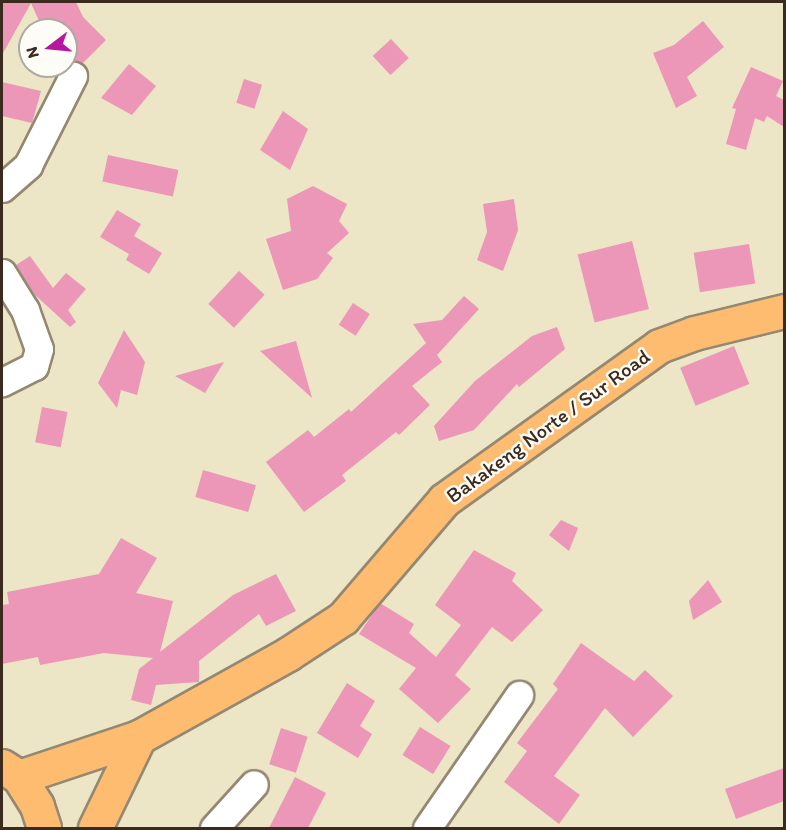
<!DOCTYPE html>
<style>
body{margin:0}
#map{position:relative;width:786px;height:830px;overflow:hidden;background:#ece5c6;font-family:Itim,sans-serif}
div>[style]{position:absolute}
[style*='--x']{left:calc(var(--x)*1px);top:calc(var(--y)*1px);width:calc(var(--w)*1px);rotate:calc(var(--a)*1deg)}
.building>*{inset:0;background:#ec97b7;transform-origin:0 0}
.roads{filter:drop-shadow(2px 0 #948872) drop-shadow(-2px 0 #948872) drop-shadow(0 2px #948872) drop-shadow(0 -2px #948872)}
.minor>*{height:27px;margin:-13.5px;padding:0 13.5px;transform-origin:13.5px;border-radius:13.5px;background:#fff}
.major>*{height:33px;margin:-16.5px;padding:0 16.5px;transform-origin:16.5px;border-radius:16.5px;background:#febc70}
span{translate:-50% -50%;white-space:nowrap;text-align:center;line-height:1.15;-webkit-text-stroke:5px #fdfcf7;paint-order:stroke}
.street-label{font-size:21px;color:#3b2a1e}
.frame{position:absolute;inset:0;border:3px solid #3b2a1e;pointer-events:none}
.north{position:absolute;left:18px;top:18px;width:60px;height:60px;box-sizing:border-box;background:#fdfcf7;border:2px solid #afa8a0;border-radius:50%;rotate:254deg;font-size:16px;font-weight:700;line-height:24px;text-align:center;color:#3b2a1e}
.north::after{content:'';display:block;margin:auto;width:21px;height:27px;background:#b5179e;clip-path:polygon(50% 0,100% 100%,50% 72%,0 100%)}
</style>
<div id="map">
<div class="building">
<div style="clip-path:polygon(2px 2px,76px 2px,83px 17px,106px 40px,82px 64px,71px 61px,66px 56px,66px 30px,43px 30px,31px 3px,2px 55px)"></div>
<div style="clip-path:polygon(703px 21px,724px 47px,687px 77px,697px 96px,676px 108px,653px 53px,674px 45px)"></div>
<div style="left:391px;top:39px;width:26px;height:25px;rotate:47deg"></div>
<div style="clip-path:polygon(129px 64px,156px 86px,132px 115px,101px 98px)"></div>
<div style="clip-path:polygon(751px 67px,783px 81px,776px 96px,784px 100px,784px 127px,767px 116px,764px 122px,755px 118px,746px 150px,726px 144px,736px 109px,732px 108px)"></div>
<div style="left:244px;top:79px;width:19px;height:25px;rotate:18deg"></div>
<div style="clip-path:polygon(2px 82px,41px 91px,32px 123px,2px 116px)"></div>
<div style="clip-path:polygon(283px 111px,308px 129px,290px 170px,260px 150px)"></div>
<div style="left:108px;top:155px;width:72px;height:27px;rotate:12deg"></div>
<div style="clip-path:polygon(313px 186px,347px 204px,339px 221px,349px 233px,327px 253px,333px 258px,317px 279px,283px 290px,266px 239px,291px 231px,287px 199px)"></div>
<div style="clip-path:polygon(514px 199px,518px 230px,503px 271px,477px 260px,487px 232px,483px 204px)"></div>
<div style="clip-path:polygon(117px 210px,141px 224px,134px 236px,162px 253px,149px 274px,126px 260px,129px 254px,100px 237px)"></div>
<div style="left:632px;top:241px;width:70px;height:56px;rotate:76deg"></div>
<div style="left:749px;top:244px;width:40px;height:56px;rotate:81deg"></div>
<div style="clip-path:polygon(30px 256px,53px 288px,66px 273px,86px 289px,68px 310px,76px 322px,70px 327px,35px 295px,16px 265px)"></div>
<div style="left:239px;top:271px;width:35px;height:45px;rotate:43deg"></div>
<div style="clip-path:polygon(464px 296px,479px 309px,437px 355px,442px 362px,412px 386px,430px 405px,399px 435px,396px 432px,342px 475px,346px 481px,304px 512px,266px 462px,308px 430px,314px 437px,349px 409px,351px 412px,426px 343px,413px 324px,442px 320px)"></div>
<div style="left:353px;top:303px;width:20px;height:26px;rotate:33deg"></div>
<div style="clip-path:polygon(557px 327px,565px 349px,519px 387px,517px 384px,474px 430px,439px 441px,434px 426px,475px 381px,532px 336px)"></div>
<div style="clip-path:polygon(124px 330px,145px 362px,137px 395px,121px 390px,117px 408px,98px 383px)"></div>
<div style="clip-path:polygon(296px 341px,312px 398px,260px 351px)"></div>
<div style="left:734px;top:346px;width:41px;height:58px;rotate:68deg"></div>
<div style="clip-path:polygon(224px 362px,205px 393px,175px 376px)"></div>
<div style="left:42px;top:407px;width:26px;height:36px;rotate:11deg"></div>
<div style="left:203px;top:470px;width:55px;height:28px;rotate:16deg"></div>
<div style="clip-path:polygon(561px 520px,578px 528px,569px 551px,549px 535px)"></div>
<div style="clip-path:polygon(121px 538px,157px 558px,136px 593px,173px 601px,160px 652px,233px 595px,276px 574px,296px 611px,266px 626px,259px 614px,199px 661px,199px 682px,156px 685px,151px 705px,131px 700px,139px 669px,153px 658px,104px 653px,40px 665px,38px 657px,2px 664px,2px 605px,9px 604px,7px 592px,99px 574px)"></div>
<div style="clip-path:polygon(474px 550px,516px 573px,512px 581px,543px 610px,512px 642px,492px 627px,455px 675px,471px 689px,438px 723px,399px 689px,416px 668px,359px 634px,380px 603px,414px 624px,409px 633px,436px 657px,461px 625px,435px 605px)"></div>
<div style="clip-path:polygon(708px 580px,722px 602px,693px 620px,689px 601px)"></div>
<div style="clip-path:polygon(581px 643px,634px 681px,645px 670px,673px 696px,633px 737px,605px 708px,554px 776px,580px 795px,559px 824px,504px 782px,527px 751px,517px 743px,558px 689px,553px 684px)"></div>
<div style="clip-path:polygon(347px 683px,375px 701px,360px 726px,372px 734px,358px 758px,317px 733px)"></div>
<div style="left:420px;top:727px;width:36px;height:33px;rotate:32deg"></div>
<div style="left:281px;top:728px;width:28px;height:38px;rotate:18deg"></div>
<div style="clip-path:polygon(784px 768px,784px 801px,736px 819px,725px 789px)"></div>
<div style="clip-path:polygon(295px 777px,326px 793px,308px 828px,269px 828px)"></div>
</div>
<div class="roads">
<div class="minor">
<div style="--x:2;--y:188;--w:35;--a:-41"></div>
<div style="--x:28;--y:165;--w:100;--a:-63.2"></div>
<div style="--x:2;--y:273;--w:44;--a:58.1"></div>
<div style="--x:25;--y:310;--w:41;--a:70.3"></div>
<div style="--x:39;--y:349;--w:18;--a:106"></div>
<div style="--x:34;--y:366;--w:36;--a:153"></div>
<div style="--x:214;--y:828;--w:59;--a:-47.7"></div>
<div style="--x:427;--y:828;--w:162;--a:-55.3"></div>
</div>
<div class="major">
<div style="--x:2;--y:766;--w:20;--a:33"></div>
<div style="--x:19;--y:777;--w:34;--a:58"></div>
<div style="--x:37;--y:806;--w:23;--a:72"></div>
<div style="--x:19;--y:777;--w:126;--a:-18.4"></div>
<div style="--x:139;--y:737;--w:171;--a:-29.1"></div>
<div style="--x:288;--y:654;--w:66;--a:-33.2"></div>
<div style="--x:343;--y:618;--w:155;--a:-49.4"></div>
<div style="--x:444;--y:500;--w:264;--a:-35.6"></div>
<div style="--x:659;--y:346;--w:37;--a:-20"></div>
<div style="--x:694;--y:333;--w:93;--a:-13.7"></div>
<div style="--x:95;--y:828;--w:101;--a:-64.2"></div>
</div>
</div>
<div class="street-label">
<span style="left:548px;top:426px;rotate:-36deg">Bakakeng Norte / Sur Road</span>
</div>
<div class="frame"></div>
<div class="north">N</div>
</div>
